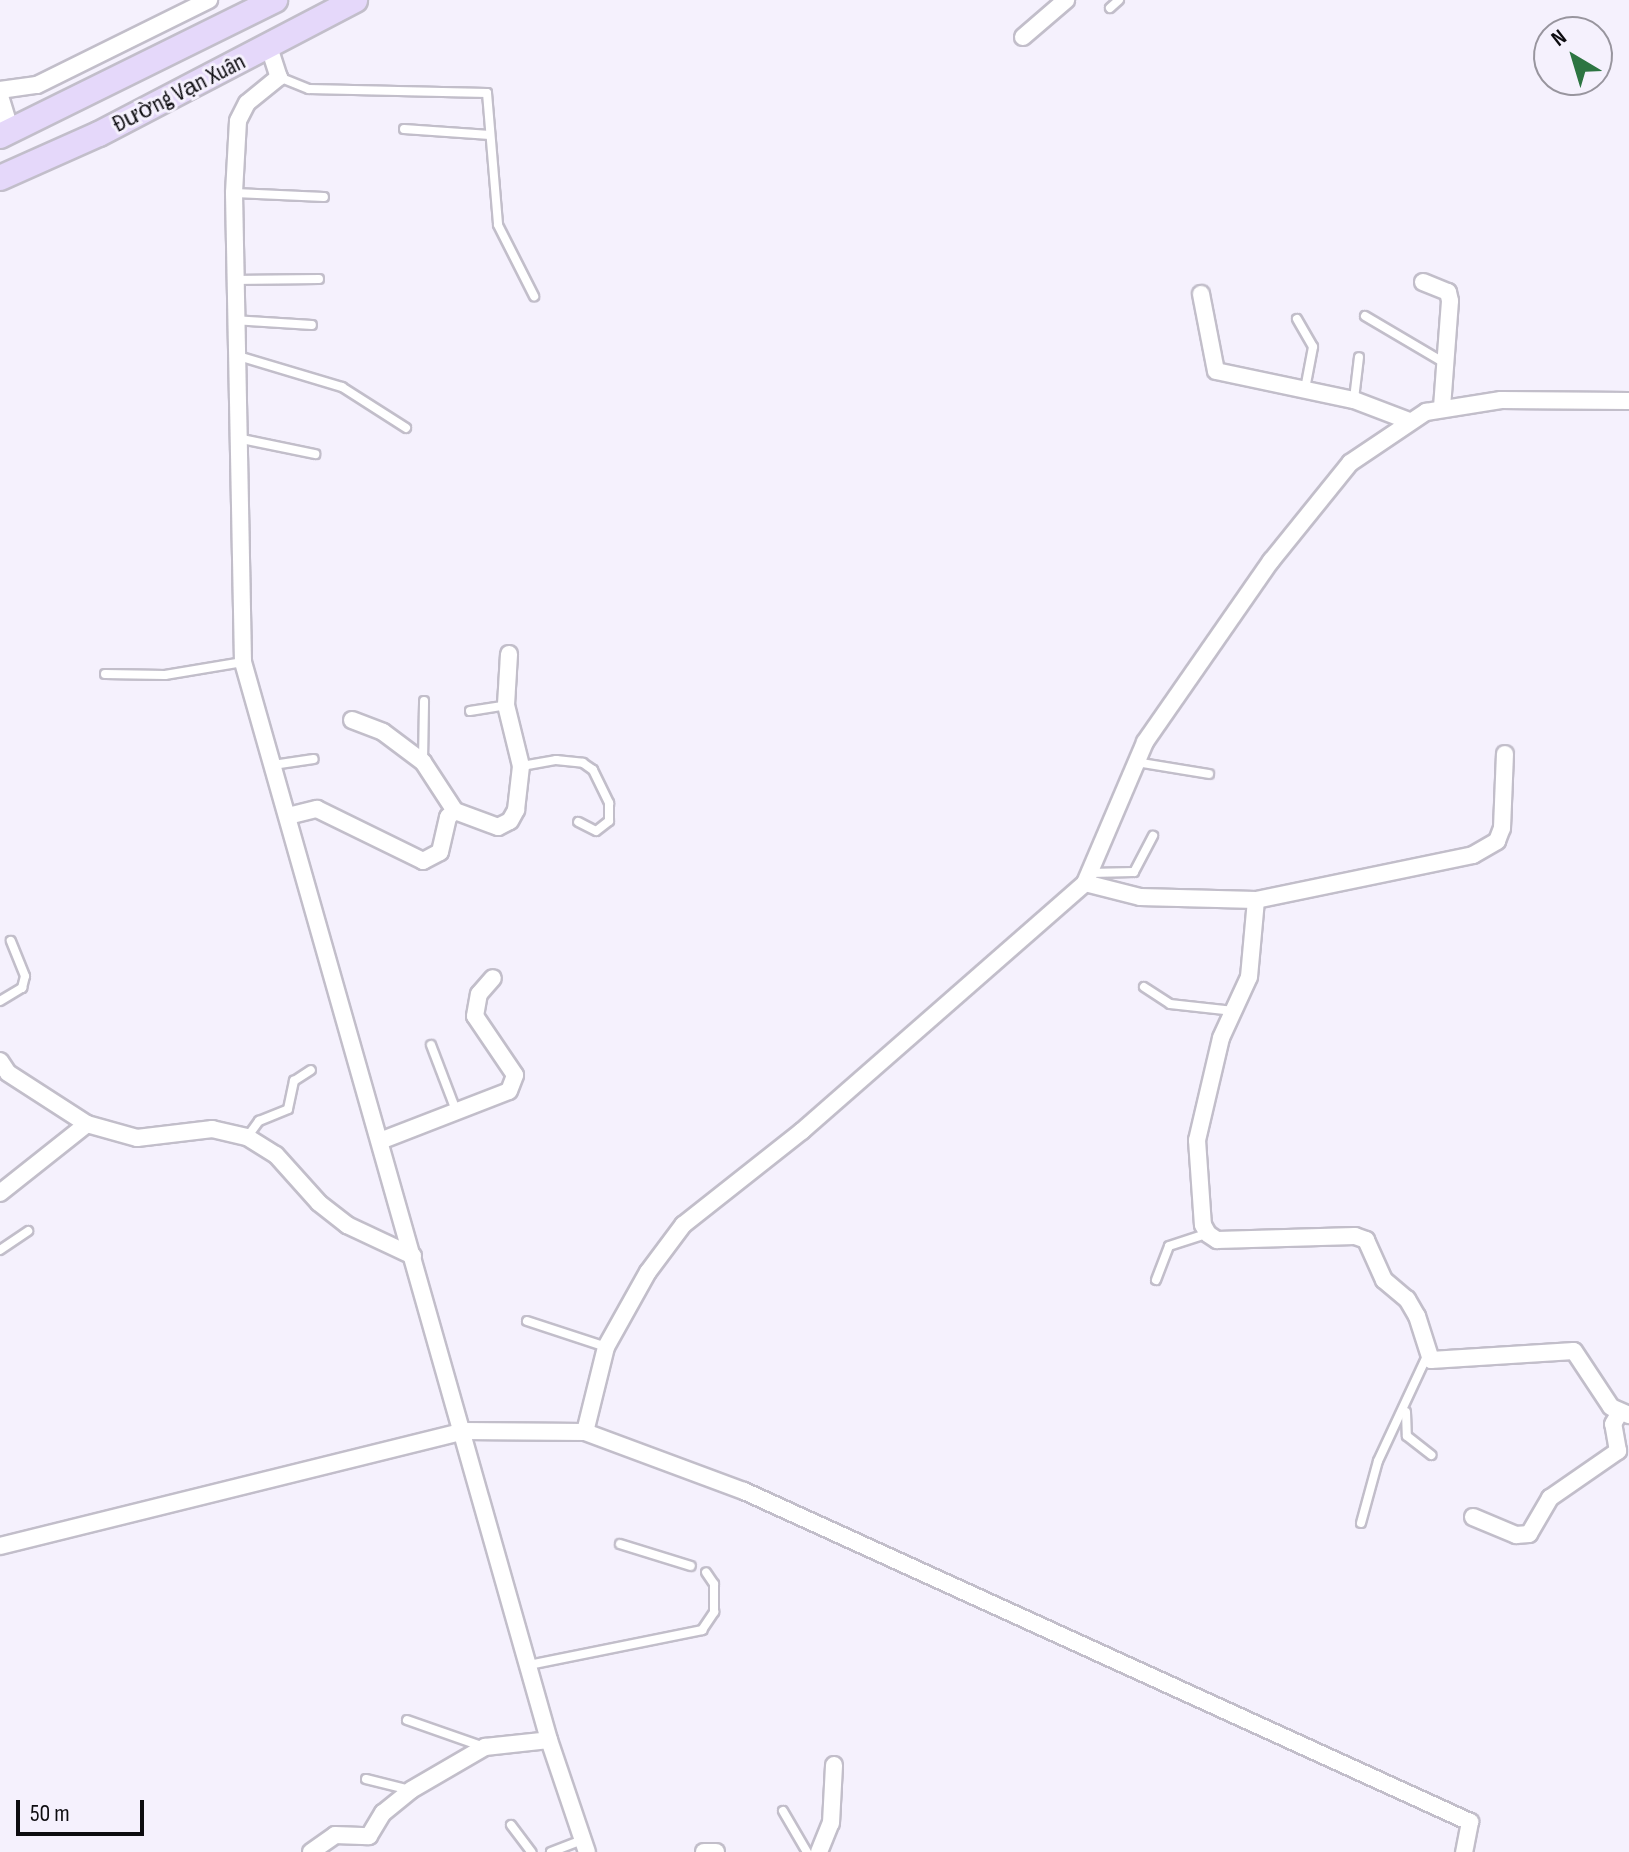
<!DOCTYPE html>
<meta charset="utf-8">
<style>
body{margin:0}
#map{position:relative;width:1629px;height:1852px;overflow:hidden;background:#f5f1fd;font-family:"Sofia Sans Condensed",sans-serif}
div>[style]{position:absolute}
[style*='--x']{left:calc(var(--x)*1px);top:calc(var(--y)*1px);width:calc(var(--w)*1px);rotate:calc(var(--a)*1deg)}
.roads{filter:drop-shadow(2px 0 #c2beca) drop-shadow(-2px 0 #c2beca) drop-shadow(0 2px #c2beca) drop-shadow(0 -2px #c2beca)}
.lane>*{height:8px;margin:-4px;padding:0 4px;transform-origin:4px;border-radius:4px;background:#fff}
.street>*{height:16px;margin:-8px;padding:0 8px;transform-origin:8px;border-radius:8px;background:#fff}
.secondary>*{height:24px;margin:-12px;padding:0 12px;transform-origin:12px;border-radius:12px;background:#e5d8fa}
span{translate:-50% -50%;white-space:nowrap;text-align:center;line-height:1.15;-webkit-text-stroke:6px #f5f1fd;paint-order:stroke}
.street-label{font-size:24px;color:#0d0c10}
.north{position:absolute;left:1533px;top:16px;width:80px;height:80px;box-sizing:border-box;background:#f5f1fd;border:2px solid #98959e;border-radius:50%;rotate:322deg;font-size:22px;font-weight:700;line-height:32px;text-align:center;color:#0d0c10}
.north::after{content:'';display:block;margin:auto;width:28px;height:36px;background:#2d7542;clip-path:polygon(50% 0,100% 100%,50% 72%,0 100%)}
.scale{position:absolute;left:16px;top:1800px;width:128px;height:36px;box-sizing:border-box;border:4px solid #0d0c10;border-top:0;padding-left:10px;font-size:24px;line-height:28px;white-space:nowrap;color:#0d0c10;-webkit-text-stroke:6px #f5f1fd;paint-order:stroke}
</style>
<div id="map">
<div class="roads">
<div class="lane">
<div style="--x:1110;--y:8;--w:12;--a:-42"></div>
<div style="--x:279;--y:77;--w:32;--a:22"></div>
<div style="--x:309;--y:89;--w:178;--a:1.3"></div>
<div style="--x:487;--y:93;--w:132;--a:85.2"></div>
<div style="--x:498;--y:225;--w:80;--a:63.1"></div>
<div style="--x:404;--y:129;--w:86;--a:4"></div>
<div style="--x:235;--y:193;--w:89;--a:2.6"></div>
<div style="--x:233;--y:280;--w:86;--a:-0.7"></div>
<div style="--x:1365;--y:316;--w:91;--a:30.5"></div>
<div style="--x:1297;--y:319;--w:32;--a:60"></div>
<div style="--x:1313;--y:347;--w:43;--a:100.8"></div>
<div style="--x:233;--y:320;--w:79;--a:3.6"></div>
<div style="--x:235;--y:355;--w:112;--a:16.7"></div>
<div style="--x:342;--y:387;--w:76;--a:32.6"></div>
<div style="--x:1354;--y:399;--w:42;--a:-83.2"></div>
<div style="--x:237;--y:438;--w:80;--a:11.6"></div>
<div style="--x:105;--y:674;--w:60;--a:1"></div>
<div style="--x:165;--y:675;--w:79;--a:-9.5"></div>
<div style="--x:470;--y:711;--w:36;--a:-9"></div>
<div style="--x:423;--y:761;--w:60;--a:-89"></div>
<div style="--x:1136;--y:762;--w:74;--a:9.3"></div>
<div style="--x:273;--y:765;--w:41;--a:-8.3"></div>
<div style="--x:522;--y:766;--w:35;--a:-10"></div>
<div style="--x:556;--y:760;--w:27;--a:6"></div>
<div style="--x:583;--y:763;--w:12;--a:35"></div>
<div style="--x:593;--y:770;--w:37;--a:64"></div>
<div style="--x:609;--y:803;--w:18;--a:90"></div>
<div style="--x:609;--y:821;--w:16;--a:142"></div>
<div style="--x:596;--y:831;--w:20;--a:-153"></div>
<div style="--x:1090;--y:873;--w:44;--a:-1.3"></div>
<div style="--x:1134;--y:872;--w:41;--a:-62.2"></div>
<div style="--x:1144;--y:987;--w:31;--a:33"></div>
<div style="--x:1170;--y:1004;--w:64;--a:6.2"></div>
<div style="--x:0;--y:1001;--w:26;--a:-31"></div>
<div style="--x:22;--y:988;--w:12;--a:-76"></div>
<div style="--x:25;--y:976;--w:38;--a:-112"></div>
<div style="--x:431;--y:1045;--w:73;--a:69.1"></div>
<div style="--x:248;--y:1136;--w:19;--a:-54"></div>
<div style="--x:259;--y:1121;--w:31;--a:-22"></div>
<div style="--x:288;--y:1109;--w:29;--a:-78"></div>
<div style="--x:294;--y:1081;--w:20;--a:-33"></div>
<div style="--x:0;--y:1250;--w:34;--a:-34"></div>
<div style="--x:1156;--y:1280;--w:36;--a:-69"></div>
<div style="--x:1169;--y:1246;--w:40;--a:-18"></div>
<div style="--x:527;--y:1321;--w:83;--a:18.2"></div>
<div style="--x:1406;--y:1412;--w:24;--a:88"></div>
<div style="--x:1407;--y:1436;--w:31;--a:38"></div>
<div style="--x:1361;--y:1523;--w:64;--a:-74.7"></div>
<div style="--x:1378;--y:1461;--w:116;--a:-65"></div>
<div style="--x:620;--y:1544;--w:74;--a:17.2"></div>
<div style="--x:529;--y:1665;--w:177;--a:-11.4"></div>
<div style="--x:702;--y:1630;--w:22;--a:-56"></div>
<div style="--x:714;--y:1612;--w:28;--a:-90"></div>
<div style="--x:714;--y:1584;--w:14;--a:-124"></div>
<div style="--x:407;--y:1720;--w:82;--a:19.3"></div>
<div style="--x:366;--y:1779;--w:45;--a:14"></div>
<div style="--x:783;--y:1811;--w:48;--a:59.7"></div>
<div style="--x:511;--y:1825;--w:34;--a:53"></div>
<div style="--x:551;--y:1852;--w:34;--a:-21"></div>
</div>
<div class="street">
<div style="--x:1023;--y:37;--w:57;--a:-40.7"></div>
<div style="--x:269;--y:47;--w:32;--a:72"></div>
<div style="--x:279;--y:77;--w:41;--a:140.9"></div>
<div style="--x:247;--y:103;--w:20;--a:117"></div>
<div style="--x:238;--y:121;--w:72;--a:93.2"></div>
<div style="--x:234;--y:193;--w:469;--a:88.9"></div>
<div style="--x:243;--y:662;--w:1121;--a:74.15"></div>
<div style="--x:549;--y:1740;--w:118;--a:71.3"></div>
<div style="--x:0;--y:90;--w:37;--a:-8"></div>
<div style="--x:37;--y:85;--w:192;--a:-26.3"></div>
<div style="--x:0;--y:96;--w:37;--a:73"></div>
<div style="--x:1423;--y:282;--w:27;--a:22"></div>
<div style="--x:1448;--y:292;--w:9;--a:77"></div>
<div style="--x:1450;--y:301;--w:107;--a:94.3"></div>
<div style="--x:1201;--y:294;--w:78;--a:79"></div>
<div style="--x:1216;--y:371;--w:141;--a:11.9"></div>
<div style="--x:1354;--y:400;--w:59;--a:20.9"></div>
<div style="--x:352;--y:720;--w:33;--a:21"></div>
<div style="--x:383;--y:732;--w:50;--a:36.9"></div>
<div style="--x:423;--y:762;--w:59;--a:56.9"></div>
<div style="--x:288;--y:816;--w:30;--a:-14"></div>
<div style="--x:317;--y:809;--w:118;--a:26.1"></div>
<div style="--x:423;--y:861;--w:19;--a:-28"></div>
<div style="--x:440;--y:852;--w:36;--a:-77"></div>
<div style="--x:448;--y:817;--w:9;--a:-41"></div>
<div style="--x:455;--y:811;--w:46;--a:20.4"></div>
<div style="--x:498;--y:827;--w:13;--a:-27"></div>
<div style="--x:510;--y:821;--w:13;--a:-61"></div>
<div style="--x:516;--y:810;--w:44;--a:-83.5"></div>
<div style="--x:521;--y:766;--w:63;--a:-103.8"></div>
<div style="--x:506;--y:705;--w:51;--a:-86.6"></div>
<div style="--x:1085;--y:883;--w:57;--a:14.3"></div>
<div style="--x:1140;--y:897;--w:116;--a:1.5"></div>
<div style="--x:1256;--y:900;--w:222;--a:-11.7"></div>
<div style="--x:1473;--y:855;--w:28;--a:-30"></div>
<div style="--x:1497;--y:841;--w:14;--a:-69"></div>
<div style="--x:1502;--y:828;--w:74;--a:-87.7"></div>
<div style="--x:1256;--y:900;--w:77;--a:95.2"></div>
<div style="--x:1249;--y:977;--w:67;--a:114.7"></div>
<div style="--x:1221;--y:1038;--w:105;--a:103.2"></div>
<div style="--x:1197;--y:1140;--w:85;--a:86"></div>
<div style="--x:1203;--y:1225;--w:10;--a:61"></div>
<div style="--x:1208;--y:1234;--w:11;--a:34"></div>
<div style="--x:1217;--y:1240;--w:138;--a:-1.7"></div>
<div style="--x:1355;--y:1236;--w:12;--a:20"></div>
<div style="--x:1366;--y:1240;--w:44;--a:65.8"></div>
<div style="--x:1384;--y:1280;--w:30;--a:40"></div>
<div style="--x:1407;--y:1299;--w:20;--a:60"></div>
<div style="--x:1417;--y:1316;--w:46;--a:72.3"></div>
<div style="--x:1431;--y:1360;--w:143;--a:-3.6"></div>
<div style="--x:1574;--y:1351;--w:67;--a:56.5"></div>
<div style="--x:1611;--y:1407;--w:20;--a:24"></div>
<div style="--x:0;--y:1061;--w:14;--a:56"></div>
<div style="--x:8;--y:1073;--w:94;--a:32.8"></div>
<div style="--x:87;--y:1124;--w:52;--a:15.6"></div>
<div style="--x:137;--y:1138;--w:76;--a:-6.8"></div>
<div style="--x:212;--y:1129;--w:36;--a:13"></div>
<div style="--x:247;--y:1137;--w:34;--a:32"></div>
<div style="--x:276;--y:1155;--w:64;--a:48.1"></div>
<div style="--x:319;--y:1203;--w:36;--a:38"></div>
<div style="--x:347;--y:1225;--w:73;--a:25.2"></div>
<div style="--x:380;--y:1141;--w:138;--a:-21.2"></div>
<div style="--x:509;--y:1091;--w:17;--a:-69"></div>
<div style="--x:515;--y:1075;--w:71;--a:-124.1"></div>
<div style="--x:475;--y:1016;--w:22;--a:-80"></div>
<div style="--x:479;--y:994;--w:21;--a:-49"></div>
<div style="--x:0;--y:1193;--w:111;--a:-38.4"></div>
<div style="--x:585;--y:1432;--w:88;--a:-76.1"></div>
<div style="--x:606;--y:1347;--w:86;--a:-60.8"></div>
<div style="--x:648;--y:1272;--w:59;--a:-53.3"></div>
<div style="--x:683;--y:1225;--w:152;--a:-38.3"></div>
<div style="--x:802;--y:1131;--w:376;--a:-41.2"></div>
<div style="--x:1085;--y:883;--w:153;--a:-66.9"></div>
<div style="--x:1145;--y:742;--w:221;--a:-55.2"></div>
<div style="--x:1271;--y:561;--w:126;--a:-51.1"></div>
<div style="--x:1350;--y:463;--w:92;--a:-33.9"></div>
<div style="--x:1426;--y:412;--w:76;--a:-9.1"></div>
<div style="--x:1501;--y:400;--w:128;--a:0.4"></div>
<div style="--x:1473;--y:1517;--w:47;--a:22.7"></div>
<div style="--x:1516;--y:1535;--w:13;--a:-4"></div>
<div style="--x:1529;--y:1534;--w:42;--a:-59.7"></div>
<div style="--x:1550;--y:1498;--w:83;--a:-34.7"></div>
<div style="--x:1618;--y:1451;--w:27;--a:-100"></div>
<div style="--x:1613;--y:1424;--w:12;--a:-59"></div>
<div style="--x:0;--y:1546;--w:477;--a:-13.9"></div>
<div style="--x:463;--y:1431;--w:122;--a:0.5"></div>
<div style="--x:585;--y:1432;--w:170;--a:20.4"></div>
<div style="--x:744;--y:1491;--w:798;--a:24.51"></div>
<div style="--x:1470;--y:1822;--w:31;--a:101"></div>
<div style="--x:311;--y:1852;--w:29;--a:-35"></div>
<div style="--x:335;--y:1835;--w:34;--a:2"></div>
<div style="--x:369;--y:1836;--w:27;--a:-59"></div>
<div style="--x:383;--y:1813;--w:36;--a:-39"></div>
<div style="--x:411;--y:1790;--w:86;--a:-30.2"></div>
<div style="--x:485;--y:1747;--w:64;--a:-6.2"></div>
<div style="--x:704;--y:1852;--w:12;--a:0"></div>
<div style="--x:819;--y:1852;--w:31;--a:-68"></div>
<div style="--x:831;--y:1823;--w:58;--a:-87"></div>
</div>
<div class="secondary">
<div style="--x:0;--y:136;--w:307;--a:-26.3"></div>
<div style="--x:0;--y:178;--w:108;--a:-24"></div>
<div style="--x:99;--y:134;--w:289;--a:-27.6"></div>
</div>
</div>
<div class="street-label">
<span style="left:179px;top:93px;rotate:-27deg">Đường Vạn Xuân</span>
</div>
<div class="north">N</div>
<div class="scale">50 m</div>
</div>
